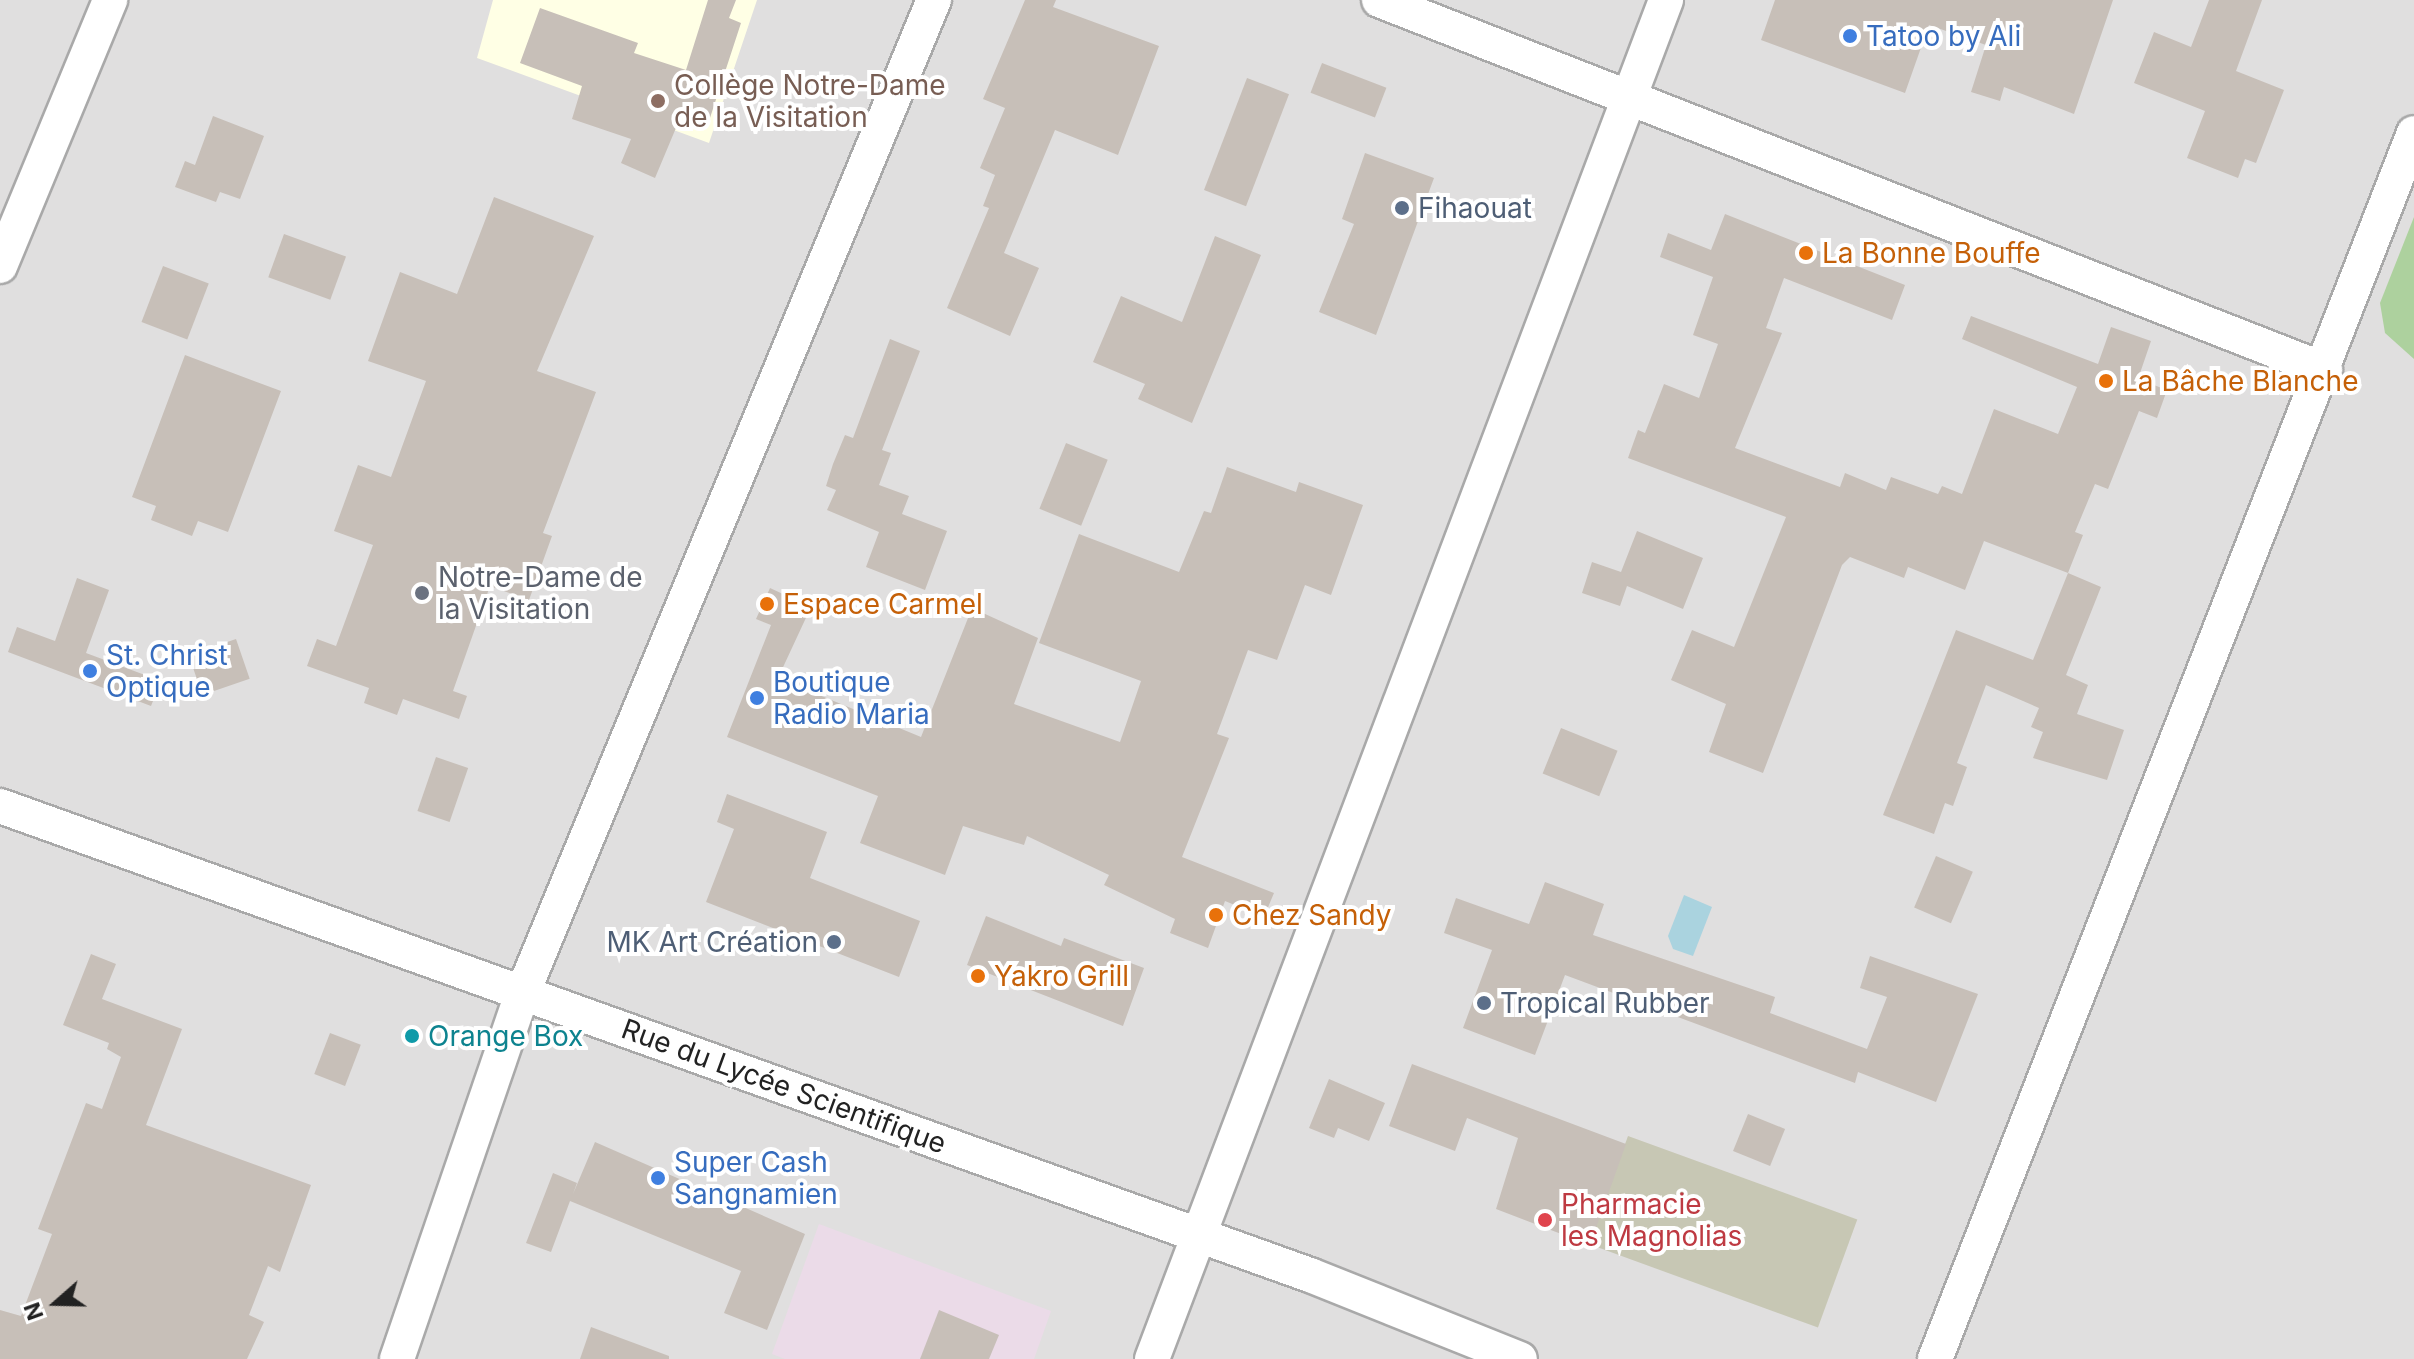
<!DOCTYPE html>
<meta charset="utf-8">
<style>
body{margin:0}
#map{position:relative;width:2414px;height:1359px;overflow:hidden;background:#f2efe9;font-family:Inter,sans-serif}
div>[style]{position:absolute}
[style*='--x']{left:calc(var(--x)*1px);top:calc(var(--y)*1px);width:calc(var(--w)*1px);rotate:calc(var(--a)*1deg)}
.residential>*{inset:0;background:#e0dfdf;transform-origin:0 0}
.industrial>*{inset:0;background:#ebdbe8}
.education>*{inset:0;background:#ffffe5}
.construction>*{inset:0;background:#c7c7b4;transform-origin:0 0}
.forest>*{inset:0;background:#add19e}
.water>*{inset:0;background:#aad3df}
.building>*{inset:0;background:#c7bfb8;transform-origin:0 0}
.roads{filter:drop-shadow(2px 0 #a9a9a9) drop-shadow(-2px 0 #a9a9a9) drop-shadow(0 2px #a9a9a9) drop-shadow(0 -2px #a9a9a9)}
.minor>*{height:34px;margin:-17px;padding:0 17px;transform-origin:17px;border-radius:17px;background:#fff}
.dots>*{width:22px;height:22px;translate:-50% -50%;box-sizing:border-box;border:4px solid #fff;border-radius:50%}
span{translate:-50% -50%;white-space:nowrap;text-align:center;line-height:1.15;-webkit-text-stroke:8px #fff;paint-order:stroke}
.shop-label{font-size:28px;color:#366cbe}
.left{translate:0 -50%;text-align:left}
.education-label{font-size:28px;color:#785e54}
.service-label{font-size:28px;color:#4e5e75}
.right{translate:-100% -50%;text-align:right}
.food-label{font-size:28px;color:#c56008}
.worship-label{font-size:28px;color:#5b616d}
.culture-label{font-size:28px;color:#0d838f}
.street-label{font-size:28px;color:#222}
.health-label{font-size:28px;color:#be3a42}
.north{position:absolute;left:16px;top:1263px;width:80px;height:80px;-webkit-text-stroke:6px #fff;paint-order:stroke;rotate:250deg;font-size:22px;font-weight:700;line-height:32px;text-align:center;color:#222}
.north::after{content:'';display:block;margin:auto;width:28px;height:36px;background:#222;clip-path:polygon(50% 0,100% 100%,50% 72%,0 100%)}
</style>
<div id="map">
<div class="residential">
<div style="left:0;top:0;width:2414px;height:1359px"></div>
</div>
<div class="industrial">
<div style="clip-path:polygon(819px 1224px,1051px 1311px,1034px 1359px,785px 1359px,772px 1354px)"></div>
</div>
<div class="education">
<div style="clip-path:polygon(493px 0,757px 0,709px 143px,477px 58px)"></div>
</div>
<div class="construction">
<div style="left:1628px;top:1136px;width:244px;height:115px;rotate:20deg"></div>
</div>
<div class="forest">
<div style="clip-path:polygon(2414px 217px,2414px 359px,2385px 333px,2380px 303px)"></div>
</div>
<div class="water">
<div style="clip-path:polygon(1684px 895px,1712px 907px,1693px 956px,1673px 949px,1668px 936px)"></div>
</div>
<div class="building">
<div style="clip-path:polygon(708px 0,736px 0,729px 18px,741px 23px,708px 124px,681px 116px,655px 178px,621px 163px,631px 139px,572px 119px,582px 86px,520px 63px,540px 8px,638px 43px,634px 53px,686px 70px)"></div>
<div style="clip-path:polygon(1025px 0,1056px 0,1053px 7px,1159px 46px,1118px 155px,1055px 130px,1004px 253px,1039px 268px,1010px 336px,947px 308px,989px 208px,983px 206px,995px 175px,980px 168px,1005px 108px,983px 99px)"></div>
<div style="clip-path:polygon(1775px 0,2113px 0,2074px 114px,2004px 87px,2000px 101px,1971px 92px,1986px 45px,1929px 25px,1905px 93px,1761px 40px)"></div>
<div style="clip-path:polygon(2209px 0,2262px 0,2236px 71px,2284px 90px,2256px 163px,2245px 159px,2238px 178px,2187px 158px,2205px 111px,2134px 83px,2154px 32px,2191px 47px)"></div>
<div style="left:1322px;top:63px;width:69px;height:32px;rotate:21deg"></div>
<div style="left:1247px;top:78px;width:45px;height:120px;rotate:21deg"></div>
<div style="clip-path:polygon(213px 116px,264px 136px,240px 199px,220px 192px,216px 202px,175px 187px,185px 161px,195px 165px)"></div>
<div style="clip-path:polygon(1365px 153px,1434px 178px,1376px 335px,1319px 312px,1354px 224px,1342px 219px)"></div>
<div style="clip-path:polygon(494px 197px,594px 236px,537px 371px,596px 392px,543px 533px,552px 536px,529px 600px,490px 586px,453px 691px,467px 696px,459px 719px,403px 699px,397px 715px,364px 703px,369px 688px,307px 666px,317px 639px,336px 646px,373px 545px,334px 531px,358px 465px,391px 477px,426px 381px,368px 361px,400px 272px,457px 294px)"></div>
<div style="clip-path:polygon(1725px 214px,1905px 285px,1892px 320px,1784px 278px,1766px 328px,1782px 333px,1735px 448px,1840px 487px,1845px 473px,1886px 490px,1891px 477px,1938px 494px,1942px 486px,1962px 494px,1994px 409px,2058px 434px,2077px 387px,1962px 339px,1971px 316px,2098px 364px,2111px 327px,2151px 341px,2138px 379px,2167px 390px,2157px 418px,2139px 411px,2108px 489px,2095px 484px,2075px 532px,2083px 535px,2068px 573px,1984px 541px,1965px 590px,1908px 567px,1904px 578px,1850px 557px,1842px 565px,1763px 773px,1709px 752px,1726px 704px,1671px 680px,1692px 630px,1734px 647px,1786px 517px,1628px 458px,1638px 430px,1645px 433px,1664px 384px,1699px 398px,1718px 344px,1693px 335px,1713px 277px,1660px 257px,1668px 233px,1711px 250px)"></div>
<div style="left:284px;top:234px;width:66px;height:46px;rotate:20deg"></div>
<div style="clip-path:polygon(1215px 236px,1261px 255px,1192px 423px,1138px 399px,1145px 384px,1093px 362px,1121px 296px,1182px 322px)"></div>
<div style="left:163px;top:266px;width:49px;height:60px;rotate:21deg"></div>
<div style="clip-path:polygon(890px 339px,920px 351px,882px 450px,891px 453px,879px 485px,909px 496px,902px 514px,947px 531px,925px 590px,866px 567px,879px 532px,827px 510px,836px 490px,826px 486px,833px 464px,845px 435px,853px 438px)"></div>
<div style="clip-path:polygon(185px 355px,281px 391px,228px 532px,198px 521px,192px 536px,151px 520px,156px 506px,132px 497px)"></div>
<div style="left:1066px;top:443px;width:45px;height:71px;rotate:22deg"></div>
<div style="clip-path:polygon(1227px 467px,1296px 492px,1299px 482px,1363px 505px,1331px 595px,1305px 585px,1277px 660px,1248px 650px,1217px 734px,1229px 738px,1182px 857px,1274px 893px,1264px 917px,1225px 901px,1208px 948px,1170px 933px,1175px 919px,1104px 885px,1109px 875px,1027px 836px,1024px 845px,963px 826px,945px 875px,860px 843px,878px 796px,727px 737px,771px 625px,756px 619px,770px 588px,811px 607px,778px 678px,921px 737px,972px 608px,1038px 638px,1014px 704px,1120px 742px,1141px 681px,1039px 643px,1079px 534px,1179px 572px,1204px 511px,1211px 513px)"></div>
<div style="clip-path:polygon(1637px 531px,1703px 558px,1683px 609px,1627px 586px,1620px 606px,1582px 593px,1592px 562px,1621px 572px)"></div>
<div style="clip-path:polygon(2068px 573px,2101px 587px,2066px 675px,2088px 685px,2077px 714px,2124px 730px,2107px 780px,2033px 758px,2043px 732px,2031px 727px,2039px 708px,1986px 685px,1957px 763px,1967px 767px,1953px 806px,1945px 803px,1934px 834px,1883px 815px,1956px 630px,2033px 660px)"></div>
<div style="clip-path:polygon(77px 578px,109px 590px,86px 653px,161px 681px,151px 706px,8px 652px,17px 627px,55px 641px)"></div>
<div style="left:236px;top:639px;width:42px;height:50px;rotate:71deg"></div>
<div style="left:1561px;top:728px;width:61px;height:49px;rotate:22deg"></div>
<div style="left:436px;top:757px;width:34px;height:57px;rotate:19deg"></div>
<div style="clip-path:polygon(727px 794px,827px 832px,810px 878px,920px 921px,899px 977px,706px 902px,734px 829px,717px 822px)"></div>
<div style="left:1936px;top:856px;width:40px;height:56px;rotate:23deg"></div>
<div style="clip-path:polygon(1545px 882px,1604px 904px,1593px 935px,1775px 997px,1770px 1013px,1867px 1049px,1887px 997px,1860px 988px,1870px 956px,1978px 994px,1936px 1102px,1858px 1072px,1855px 1083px,1565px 975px,1535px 1055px,1463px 1028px,1492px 950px,1444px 933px,1456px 898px,1529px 924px)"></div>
<div style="clip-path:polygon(986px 916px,1061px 946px,1064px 938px,1144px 968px,1123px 1026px,967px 965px)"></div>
<div style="clip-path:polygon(91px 954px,116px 964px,102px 999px,182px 1029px,146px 1125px,311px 1185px,280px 1272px,268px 1266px,249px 1315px,264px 1322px,247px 1359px,0 1359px,0 1310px,21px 1316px,52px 1234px,38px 1229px,86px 1103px,102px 1109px,121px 1057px,107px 1049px,109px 1043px,63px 1025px)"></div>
<div style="left:330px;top:1033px;width:33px;height:44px;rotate:21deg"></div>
<div style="clip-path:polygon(1412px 1064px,1626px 1144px,1590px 1245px,1496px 1209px,1518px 1138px,1467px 1118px,1455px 1151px,1389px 1126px)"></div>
<div style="clip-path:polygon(1329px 1079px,1385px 1103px,1369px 1141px,1338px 1128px,1334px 1138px,1309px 1128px)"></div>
<div style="left:1748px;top:1114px;width:40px;height:40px;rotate:22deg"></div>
<div style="clip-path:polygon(595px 1142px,805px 1234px,767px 1330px,724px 1313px,741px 1271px,570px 1201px,551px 1252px,526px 1243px,553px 1173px,577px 1183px,573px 1194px)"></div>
<div style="clip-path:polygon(939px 1310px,999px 1335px,989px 1359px,920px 1359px)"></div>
<div style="clip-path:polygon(591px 1327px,669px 1356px,669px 1359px,580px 1359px)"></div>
</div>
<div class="roads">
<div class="minor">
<div style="--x:1379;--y:0;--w:1016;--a:21.36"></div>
<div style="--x:0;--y:266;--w:288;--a:-67.5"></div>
<div style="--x:0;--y:806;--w:1391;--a:19.7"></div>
<div style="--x:1310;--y:1275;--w:226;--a:21.8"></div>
<div style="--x:397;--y:1359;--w:388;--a:-71.1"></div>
<div style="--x:523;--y:992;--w:1074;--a:-67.5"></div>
<div style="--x:1152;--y:1359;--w:1453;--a:-69.28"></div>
<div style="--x:1935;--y:1359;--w:1316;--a:-68.66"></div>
</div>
</div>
<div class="dots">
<div style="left:1850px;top:36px;background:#3f7fe0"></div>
<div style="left:658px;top:101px;background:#8d6e63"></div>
<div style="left:1402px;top:208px;background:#5c6f8a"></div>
<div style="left:1806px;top:253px;background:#e8710a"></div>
<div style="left:2106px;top:381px;background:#e8710a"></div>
<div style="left:422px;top:593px;background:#6b7280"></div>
<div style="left:767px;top:604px;background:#e8710a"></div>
<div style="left:90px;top:671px;background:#3f7fe0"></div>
<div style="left:757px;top:698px;background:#3f7fe0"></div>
<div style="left:1216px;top:915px;background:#e8710a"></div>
<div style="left:834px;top:942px;background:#5c6f8a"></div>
<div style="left:978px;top:976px;background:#e8710a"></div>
<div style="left:1484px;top:1003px;background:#5c6f8a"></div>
<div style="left:412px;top:1036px;background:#0f9aa8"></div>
<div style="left:658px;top:1178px;background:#3f7fe0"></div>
<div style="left:1545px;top:1220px;background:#e0444e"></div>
</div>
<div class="shop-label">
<span class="left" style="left:1866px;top:36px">Tatoo by Ali</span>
<span class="left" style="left:106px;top:671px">St. Christ<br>Optique</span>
<span class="left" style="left:773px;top:698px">Boutique<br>Radio Maria</span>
<span class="left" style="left:674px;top:1178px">Super Cash<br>Sangnamien</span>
</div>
<div class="education-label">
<span class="left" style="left:674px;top:101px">Collège Notre-Dame<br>de la Visitation</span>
</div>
<div class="service-label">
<span class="left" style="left:1418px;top:208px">Fihaouat</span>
<span class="right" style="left:818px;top:942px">MK Art Création</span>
<span class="left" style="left:1500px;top:1003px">Tropical Rubber</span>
</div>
<div class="food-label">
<span class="left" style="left:1822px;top:253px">La Bonne Bouffe</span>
<span class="left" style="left:2122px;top:381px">La Bâche Blanche</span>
<span class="left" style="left:783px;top:604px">Espace Carmel</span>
<span class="left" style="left:1232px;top:915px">Chez Sandy</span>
<span class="left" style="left:994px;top:976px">Yakro Grill</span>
</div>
<div class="worship-label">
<span class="left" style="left:438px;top:593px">Notre-Dame de<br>la Visitation</span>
</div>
<div class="culture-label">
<span class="left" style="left:428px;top:1036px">Orange Box</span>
</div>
<div class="street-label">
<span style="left:784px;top:1086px;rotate:20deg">Rue du Lycée Scientifique</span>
</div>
<div class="health-label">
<span class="left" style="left:1561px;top:1220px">Pharmacie<br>les Magnolias</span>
</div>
<div class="north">N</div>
</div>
